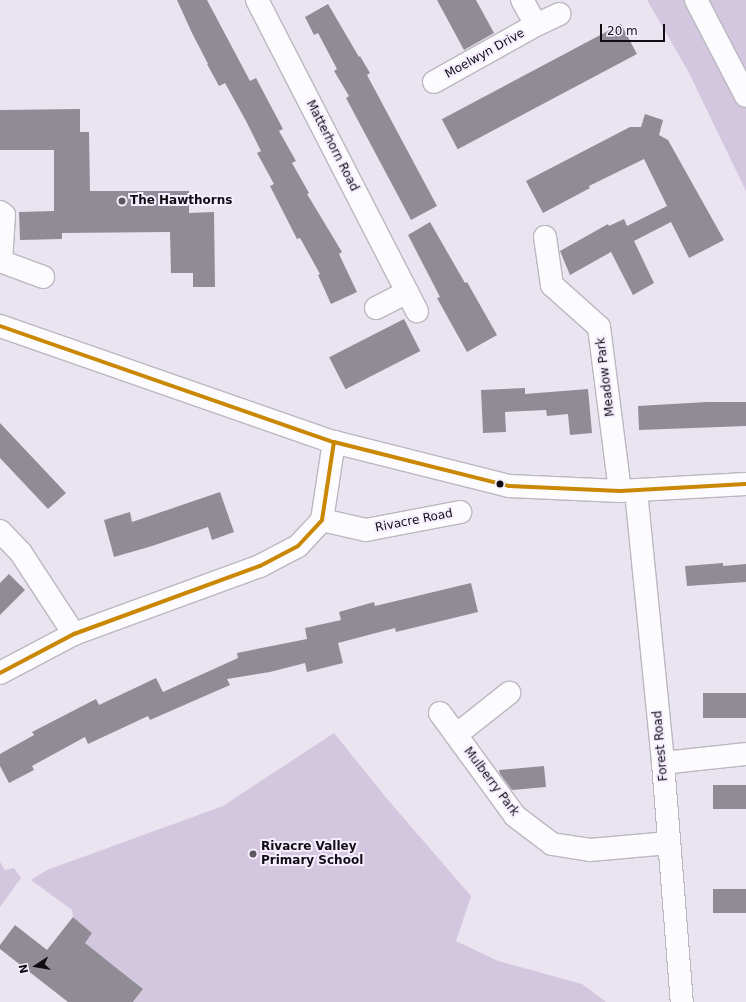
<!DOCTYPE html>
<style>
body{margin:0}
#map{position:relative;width:746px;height:1002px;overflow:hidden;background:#eae4f0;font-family:"DejaVu Sans",sans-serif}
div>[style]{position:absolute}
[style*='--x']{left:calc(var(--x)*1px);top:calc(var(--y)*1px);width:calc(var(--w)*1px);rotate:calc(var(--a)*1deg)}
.green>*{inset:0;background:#d3c6df}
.building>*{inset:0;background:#908c95;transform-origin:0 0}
.roads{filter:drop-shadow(1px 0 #bbb7c0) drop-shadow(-1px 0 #bbb7c0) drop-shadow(0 1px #bbb7c0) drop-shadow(0 -1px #bbb7c0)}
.minor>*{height:22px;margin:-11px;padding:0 11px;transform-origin:11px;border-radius:11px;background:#fcfbfd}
.major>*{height:22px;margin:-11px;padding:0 11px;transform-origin:11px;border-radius:11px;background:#fcfbfd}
.bus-1>*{height:4px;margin:-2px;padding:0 2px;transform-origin:2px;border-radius:2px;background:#c98704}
.dots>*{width:11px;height:11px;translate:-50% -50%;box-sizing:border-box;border:2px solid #f6eefe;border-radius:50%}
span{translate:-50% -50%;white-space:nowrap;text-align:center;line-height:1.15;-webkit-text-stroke:4px #f6eefe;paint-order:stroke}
.street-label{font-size:12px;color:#100d13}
.poi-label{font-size:12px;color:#100d13;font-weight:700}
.left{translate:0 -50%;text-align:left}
.north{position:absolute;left:16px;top:946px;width:40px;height:40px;-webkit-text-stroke:3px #f6eefe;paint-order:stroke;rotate:258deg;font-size:11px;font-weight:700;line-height:16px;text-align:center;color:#100d13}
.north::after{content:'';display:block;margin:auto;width:14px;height:18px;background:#100d13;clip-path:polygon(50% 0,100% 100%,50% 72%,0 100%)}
.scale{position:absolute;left:600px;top:24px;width:65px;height:18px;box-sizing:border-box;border:2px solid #100d13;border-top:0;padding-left:5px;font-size:12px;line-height:14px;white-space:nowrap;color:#100d13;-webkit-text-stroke:3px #f6eefe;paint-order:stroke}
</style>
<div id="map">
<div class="green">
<div style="clip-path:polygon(647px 0,746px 0,746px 191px,688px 71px)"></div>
<div style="clip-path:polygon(334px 733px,388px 800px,471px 896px,456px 941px,498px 961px,582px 984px,606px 1002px,134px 1002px,143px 989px,103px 957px,67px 965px,92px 933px,73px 917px,72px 910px,31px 880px,47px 870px,223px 806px)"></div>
<div style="clip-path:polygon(0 862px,5px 870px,14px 868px,21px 878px,0 907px)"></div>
</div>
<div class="building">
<div style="clip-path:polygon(177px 0,207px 0,250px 81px,256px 78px,283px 129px,279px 131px,296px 161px,292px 163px,309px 193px,307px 194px,342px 252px,339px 254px,357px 292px,331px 304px,318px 275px,320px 274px,300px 238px,297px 239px,270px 186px,274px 184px,257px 153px,261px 151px,246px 121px,225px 83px,219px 86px,207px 64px,208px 64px,192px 33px)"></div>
<div style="clip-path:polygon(437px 0,476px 0,494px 33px,464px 50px)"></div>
<div style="clip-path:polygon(328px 4px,359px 57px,360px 56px,370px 73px,367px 75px,437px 206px,411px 220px,346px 98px,349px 96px,334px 71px,337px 69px,318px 33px,314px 35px,305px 17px)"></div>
<div style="left:621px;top:24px;width:34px;height:203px;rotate:62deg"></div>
<div style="clip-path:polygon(80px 109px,80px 132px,89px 132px,90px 191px,189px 191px,189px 213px,214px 212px,215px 287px,193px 287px,193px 273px,171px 273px,170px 232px,62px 233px,62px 239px,20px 240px,19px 212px,54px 211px,54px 150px,0 150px,0 110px)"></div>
<div style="clip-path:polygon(645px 114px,663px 120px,659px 135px,668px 140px,724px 240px,689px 258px,671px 222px,634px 241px,654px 283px,633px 295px,611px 252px,570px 275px,560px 251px,608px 224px,609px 226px,624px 219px,627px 226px,667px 206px,644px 159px,589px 186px,590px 188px,543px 213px,526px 181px,630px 127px,641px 127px)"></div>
<div style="clip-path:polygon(430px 222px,465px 283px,467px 282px,497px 335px,467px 352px,437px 298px,440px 297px,408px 235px)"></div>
<div style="left:404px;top:319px;width:36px;height:84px;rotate:63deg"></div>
<div style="clip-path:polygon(525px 388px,525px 394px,588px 389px,592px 433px,570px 435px,568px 414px,547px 416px,546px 410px,505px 412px,506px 432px,483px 433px,481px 390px)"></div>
<div style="clip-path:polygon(707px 402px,746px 402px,746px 426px,639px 430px,638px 406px)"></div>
<div style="clip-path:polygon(0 423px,66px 493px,48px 509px,0 458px)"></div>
<div style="clip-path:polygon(220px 492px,234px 532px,212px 540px,208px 527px,152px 546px,114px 557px,104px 520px,130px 512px,132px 522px)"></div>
<div style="clip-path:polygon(723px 563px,723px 566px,746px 564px,746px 582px,687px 586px,685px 566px)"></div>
<div style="clip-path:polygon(9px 574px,25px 590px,0 615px,0 583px)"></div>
<div style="clip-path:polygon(471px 583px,478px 612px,396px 632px,395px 628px,338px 643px,343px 663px,307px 672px,305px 663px,270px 672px,227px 679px,230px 685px,150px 720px,148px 716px,88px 744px,85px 737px,32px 766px,34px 770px,9px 783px,0 766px,0 754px,34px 735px,32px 732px,96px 699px,99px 705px,156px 678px,163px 692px,238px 658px,237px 653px,307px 639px,305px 628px,341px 620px,339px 612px,374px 602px,375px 606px)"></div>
<div style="left:746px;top:693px;width:25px;height:43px;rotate:90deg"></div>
<div style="clip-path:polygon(544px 766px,546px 787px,512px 790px,500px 774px,499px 770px)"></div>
<div style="left:746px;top:785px;width:24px;height:33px;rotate:90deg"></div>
<div style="left:746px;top:889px;width:24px;height:33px;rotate:90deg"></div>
<div style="clip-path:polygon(73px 917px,92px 933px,85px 943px,143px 989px,133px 1002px,68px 1002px,0 949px,0 945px,15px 925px,47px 950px)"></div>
</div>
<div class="roads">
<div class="minor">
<div style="--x:257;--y:0;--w:350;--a:62.8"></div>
<div style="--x:696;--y:0;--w:108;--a:62.5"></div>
<div style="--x:536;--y:25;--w:26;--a:-25"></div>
<div style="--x:434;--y:82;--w:117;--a:-29.2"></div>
<div style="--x:536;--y:25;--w:29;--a:-119"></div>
<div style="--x:0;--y:212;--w:5;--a:37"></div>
<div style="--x:4;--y:215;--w:46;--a:93.7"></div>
<div style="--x:545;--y:237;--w:49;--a:81.7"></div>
<div style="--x:552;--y:285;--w:63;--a:41.8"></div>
<div style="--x:599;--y:327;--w:165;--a:82.7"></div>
<div style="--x:0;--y:261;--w:46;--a:20.4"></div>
<div style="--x:376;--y:308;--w:35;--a:-27"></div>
<div style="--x:636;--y:491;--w:273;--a:84.3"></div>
<div style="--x:663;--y:763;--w:240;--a:85.5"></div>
<div style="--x:322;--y:520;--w:45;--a:12.8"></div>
<div style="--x:366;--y:530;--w:96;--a:-10.8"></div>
<div style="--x:0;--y:531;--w:30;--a:46"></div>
<div style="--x:21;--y:553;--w:97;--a:56.8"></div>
<div style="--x:440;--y:713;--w:127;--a:53.9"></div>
<div style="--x:515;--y:816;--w:46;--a:37.1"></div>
<div style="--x:552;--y:844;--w:38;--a:9"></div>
<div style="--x:590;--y:850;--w:79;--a:-5.1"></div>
<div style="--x:456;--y:735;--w:68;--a:-38.4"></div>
<div style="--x:663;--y:763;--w:83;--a:-6.2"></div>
</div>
<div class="major">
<div style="--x:0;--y:326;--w:354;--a:19.2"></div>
<div style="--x:334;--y:442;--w:180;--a:14.1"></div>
<div style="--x:509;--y:486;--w:111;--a:2.6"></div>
<div style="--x:620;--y:491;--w:126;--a:-3.2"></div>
<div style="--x:0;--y:673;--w:84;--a:-27.8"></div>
<div style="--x:74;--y:634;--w:198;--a:-20.1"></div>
<div style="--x:260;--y:566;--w:43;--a:-27.8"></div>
<div style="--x:298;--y:546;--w:35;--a:-47"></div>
<div style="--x:322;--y:520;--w:79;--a:-81.3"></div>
</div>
</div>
<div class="bus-1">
<div style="--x:0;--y:326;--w:354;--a:19.2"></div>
<div style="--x:334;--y:442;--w:180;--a:14.1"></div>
<div style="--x:509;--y:486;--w:111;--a:2.6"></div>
<div style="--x:620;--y:491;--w:126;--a:-3.2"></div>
<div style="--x:0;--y:673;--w:84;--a:-27.8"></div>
<div style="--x:74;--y:634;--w:198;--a:-20.1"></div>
<div style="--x:260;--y:566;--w:43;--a:-27.8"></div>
<div style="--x:298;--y:546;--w:35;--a:-47"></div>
<div style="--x:322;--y:520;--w:79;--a:-81.3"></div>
</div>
<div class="dots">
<div style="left:122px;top:201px;background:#5c5860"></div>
<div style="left:500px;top:484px;background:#100d13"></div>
<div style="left:253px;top:854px;background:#5c5860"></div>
</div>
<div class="street-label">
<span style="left:485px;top:54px;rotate:-29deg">Moelwyn Drive</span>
<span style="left:332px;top:146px;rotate:63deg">Matterhorn Road</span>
<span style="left:606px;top:377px;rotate:-97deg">Meadow Park</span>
<span style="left:414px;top:521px;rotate:-11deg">Rivacre Road</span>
<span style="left:661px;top:746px;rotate:-95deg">Forest Road</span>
<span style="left:491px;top:782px;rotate:53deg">Mulberry Park</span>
</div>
<div class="poi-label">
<span class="left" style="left:130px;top:201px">The Hawthorns</span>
<span class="left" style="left:261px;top:854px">Rivacre Valley<br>Primary School</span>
</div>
<div class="north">N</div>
<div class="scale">20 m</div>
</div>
